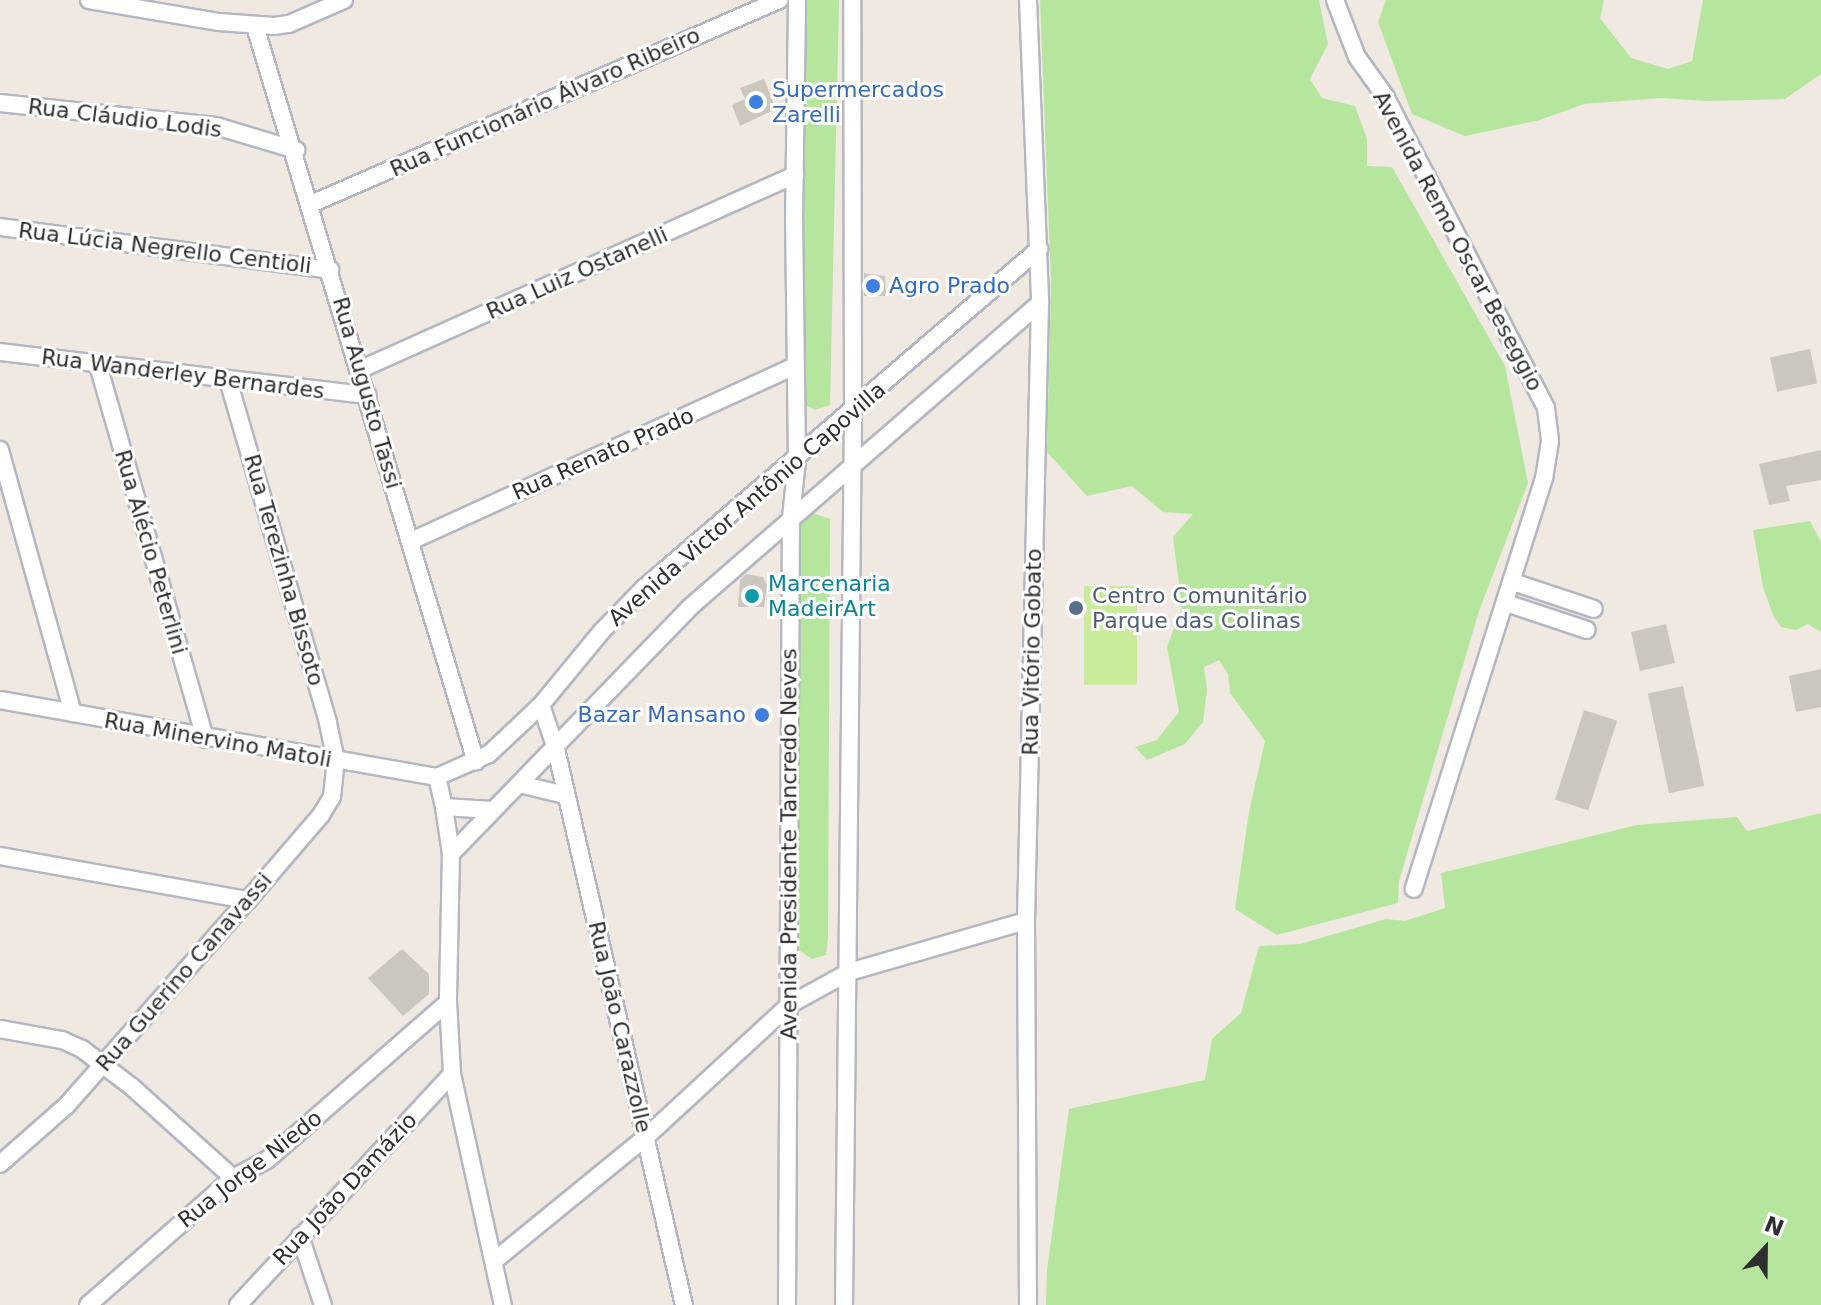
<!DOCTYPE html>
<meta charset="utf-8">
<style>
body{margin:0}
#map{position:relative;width:1821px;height:1305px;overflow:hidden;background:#efe9e1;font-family:"DejaVu Sans",sans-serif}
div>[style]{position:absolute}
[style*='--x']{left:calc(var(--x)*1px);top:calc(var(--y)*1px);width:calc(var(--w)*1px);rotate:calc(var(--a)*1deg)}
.green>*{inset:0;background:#b6e59e}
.pitch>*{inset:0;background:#c9ec9a;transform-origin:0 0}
.building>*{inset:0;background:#cbc7bf;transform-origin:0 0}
.roads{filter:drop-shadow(2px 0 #b4b7c1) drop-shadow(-2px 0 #b4b7c1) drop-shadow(0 2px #b4b7c1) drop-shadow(0 -2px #b4b7c1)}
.minor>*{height:16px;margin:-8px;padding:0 8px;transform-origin:8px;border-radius:8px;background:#fff}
.dots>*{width:22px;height:22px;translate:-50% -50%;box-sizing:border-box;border:4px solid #fff;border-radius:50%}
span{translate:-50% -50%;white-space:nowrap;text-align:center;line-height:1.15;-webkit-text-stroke:6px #fff;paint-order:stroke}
.shop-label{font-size:22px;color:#366cbe}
.left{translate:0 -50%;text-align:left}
.right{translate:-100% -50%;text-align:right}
.street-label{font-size:22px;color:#2e2e2e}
.culture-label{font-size:22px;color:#0d838f}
.service-label{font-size:22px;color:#4e5e75}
.north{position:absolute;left:1725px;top:1209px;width:80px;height:80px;-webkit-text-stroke:6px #fff;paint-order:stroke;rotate:22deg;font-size:22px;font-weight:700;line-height:32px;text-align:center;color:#2e2e2e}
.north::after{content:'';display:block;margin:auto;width:28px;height:36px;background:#2e2e2e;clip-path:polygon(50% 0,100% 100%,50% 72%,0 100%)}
</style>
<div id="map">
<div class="green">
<div style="clip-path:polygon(804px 0,839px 0,830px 405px,815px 410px,803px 404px)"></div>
<div style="clip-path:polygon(1040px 0,1319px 0,1328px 44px,1310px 79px,1322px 98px,1355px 106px,1367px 139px,1367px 166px,1392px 167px,1505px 366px,1528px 483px,1479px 611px,1399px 881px,1398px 903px,1277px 935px,1235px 909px,1249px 812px,1265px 741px,1230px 693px,1228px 674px,1219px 660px,1204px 667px,1207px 690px,1203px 722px,1185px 744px,1147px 760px,1135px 747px,1157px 740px,1179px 712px,1167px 647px,1182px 607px,1173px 537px,1193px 514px,1163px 512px,1132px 486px,1087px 496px,1047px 452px,1051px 280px)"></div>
<div style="clip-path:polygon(1386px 0,1604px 0,1600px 18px,1631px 58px,1668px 69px,1692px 61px,1703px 0,1821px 0,1821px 74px,1785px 99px,1707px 101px,1661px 98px,1584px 104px,1540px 120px,1465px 136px,1412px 114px,1378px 22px)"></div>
<div style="clip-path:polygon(813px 513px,830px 519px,828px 938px,826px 955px,812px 959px,796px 948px,801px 595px,798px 527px)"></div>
<div style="clip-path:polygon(1810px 521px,1821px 542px,1821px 632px,1808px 624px,1796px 630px,1781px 627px,1773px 615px,1763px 587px,1753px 530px)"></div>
<div style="clip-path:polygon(1821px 813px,1821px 1305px,1046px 1305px,1047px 1270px,1069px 1109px,1205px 1080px,1212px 1039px,1241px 1013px,1259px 946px,1300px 944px,1386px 919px,1405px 921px,1445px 908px,1441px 873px,1637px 825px,1737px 817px,1747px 831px)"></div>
</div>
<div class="pitch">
<div style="left:1084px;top:586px;width:53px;height:99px"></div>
</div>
<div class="building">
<div style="clip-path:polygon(764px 79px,776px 109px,740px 126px,732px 105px,745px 99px,740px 88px)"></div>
<div style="clip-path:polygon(864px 273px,885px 276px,886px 296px,864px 296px)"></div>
<div style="left:1810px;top:349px;width:35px;height:41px;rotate:78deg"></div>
<div style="clip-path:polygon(1821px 450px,1821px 480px,1786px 486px,1790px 501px,1769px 505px,1759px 464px)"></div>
<div style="clip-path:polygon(746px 574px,763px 577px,767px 585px,764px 607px,738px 607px,740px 580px)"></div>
<div style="left:1666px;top:624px;width:40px;height:36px;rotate:77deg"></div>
<div style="clip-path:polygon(1821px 669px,1821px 707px,1796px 712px,1789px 676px)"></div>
<div style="left:1683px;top:686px;width:102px;height:36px;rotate:78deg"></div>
<div style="left:1584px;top:710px;width:35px;height:94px;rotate:18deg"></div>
<div style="clip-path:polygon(402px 949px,429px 974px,429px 994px,403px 1016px,368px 978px)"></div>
</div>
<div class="roads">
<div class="minor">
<div style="--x:89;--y:0;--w:132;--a:9.6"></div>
<div style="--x:219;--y:22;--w:55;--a:4.2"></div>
<div style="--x:274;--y:26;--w:15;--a:-8"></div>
<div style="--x:289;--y:24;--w:60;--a:-23.6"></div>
<div style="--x:1028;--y:0;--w:303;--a:87.7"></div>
<div style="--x:1040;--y:303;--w:618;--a:91.3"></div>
<div style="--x:1026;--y:921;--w:384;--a:89.7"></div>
<div style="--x:1335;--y:0;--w:61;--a:68.9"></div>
<div style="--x:1357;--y:57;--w:48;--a:54.3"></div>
<div style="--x:1385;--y:96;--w:351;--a:62.7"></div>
<div style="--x:1546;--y:408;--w:33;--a:83"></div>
<div style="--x:1550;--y:441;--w:37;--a:99"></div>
<div style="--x:1544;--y:478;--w:431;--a:107.6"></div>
<div style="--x:255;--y:26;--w:768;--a:73.29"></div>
<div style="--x:0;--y:103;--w:217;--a:6.1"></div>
<div style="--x:216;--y:126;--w:84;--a:16.7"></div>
<div style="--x:311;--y:204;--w:511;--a:-23.55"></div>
<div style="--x:0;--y:227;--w:333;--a:7.4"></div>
<div style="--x:0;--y:352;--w:370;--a:6.7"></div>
<div style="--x:98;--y:365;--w:389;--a:74"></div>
<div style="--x:359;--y:370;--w:478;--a:-24.1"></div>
<div style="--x:0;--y:450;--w:273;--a:74.5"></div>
<div style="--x:411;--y:541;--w:422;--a:-24.5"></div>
<div style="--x:1513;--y:582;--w:85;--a:18.4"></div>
<div style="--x:1506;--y:603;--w:85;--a:18.4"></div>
<div style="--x:0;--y:700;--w:444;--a:10"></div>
<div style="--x:541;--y:705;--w:46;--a:71.2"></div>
<div style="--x:556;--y:749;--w:571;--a:77.04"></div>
<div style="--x:519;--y:784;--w:47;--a:13.4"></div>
<div style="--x:444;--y:807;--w:48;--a:81.5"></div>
<div style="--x:451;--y:854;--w:148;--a:91.2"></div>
<div style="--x:448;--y:1002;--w:72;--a:86.8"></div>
<div style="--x:452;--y:1074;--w:237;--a:77.6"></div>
<div style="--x:491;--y:810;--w:47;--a:-176.3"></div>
<div style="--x:444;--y:807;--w:31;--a:-103"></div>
<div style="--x:437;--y:777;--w:57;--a:-23.9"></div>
<div style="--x:489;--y:754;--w:71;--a:-43.3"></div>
<div style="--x:541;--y:705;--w:96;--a:-50.5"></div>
<div style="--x:602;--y:631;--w:60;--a:-45.7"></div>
<div style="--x:644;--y:588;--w:521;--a:-40.64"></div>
<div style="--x:451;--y:854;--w:342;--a:-45.9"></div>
<div style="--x:689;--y:608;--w:465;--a:-41"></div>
<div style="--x:0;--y:856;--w:252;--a:10.1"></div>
<div style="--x:0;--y:1029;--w:63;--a:10.1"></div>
<div style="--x:62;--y:1040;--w:22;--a:24"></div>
<div style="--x:82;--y:1049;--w:61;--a:37.1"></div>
<div style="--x:131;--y:1086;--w:137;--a:42"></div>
<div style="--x:0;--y:1164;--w:89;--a:-41.4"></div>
<div style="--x:67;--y:1105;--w:273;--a:-48.6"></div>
<div style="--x:248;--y:900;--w:112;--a:-49.3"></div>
<div style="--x:321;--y:815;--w:21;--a:-59"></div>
<div style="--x:332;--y:797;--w:36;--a:-84"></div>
<div style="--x:336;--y:761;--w:40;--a:-102"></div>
<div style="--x:328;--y:722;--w:356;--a:-106.3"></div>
<div style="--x:300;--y:1236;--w:73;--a:71.6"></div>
<div style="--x:494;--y:1261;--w:196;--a:-39.2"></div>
<div style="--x:646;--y:1137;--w:195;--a:-42.7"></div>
<div style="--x:789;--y:1005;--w:68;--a:-28.8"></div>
<div style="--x:849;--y:972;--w:184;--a:-16.1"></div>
<div style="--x:88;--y:1305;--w:193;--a:-41.2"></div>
<div style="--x:233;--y:1178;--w:38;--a:-28"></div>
<div style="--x:267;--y:1160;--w:240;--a:-41.1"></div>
<div style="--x:238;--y:1305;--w:315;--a:-47.2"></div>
<div style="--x:787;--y:1305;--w:787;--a:-89.71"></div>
<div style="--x:791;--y:518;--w:58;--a:-84.1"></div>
<div style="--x:797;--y:460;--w:242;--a:-90.7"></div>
<div style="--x:794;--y:218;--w:218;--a:-89.2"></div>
<div style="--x:844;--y:1305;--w:895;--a:-89.42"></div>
<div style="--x:853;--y:410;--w:410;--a:-90.1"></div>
</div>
</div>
<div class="dots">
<div style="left:756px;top:102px;background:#3f7fe0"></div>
<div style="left:873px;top:286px;background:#3f7fe0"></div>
<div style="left:752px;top:596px;background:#0f9aa8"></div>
<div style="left:1076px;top:608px;background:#5c6f8a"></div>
<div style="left:762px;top:715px;background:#3f7fe0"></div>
</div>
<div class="shop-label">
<span class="left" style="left:772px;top:102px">Supermercados<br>Zarelli</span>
<span class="left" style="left:889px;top:286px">Agro Prado</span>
<span class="right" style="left:746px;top:715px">Bazar Mansano</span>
</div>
<div class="street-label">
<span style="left:545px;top:102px;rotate:-24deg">Rua Funcionário Álvaro Ribeiro</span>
<span style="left:125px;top:118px;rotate:7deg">Rua Cláudio Lodis</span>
<span style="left:1458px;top:241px;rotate:62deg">Avenida Remo Oscar Beseggio</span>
<span style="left:165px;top:248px;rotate:7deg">Rua Lúcia Negrello Centioli</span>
<span style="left:577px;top:273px;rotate:-24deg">Rua Luiz Ostanelli</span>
<span style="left:183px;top:374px;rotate:7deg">Rua Wanderley Bernardes</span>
<span style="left:367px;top:393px;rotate:74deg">Rua Augusto Tassi</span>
<span style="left:603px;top:454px;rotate:-24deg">Rua Renato Prado</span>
<span style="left:747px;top:504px;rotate:-41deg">Avenida Victor Antônio Capovilla</span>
<span style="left:151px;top:552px;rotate:74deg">Rua Alécio Peterlini</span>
<span style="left:284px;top:570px;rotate:74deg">Rua Terezinha Bissoto</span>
<span style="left:1032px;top:652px;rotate:-89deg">Rua Vitório Gobato</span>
<span style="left:218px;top:740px;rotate:10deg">Rua Minervino Matoli</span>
<span style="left:789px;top:844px;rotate:-90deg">Avenida Presidente Tancredo Neves</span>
<span style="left:184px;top:972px;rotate:-49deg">Rua Guerino Canavassi</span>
<span style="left:620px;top:1027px;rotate:77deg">Rua João Carazzolle</span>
<span style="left:250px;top:1169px;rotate:-38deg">Rua Jorge Niedo</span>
<span style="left:345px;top:1189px;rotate:-47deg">Rua João Damázio</span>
</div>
<div class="culture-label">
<span class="left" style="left:768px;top:596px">Marcenaria<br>MadeirArt</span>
</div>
<div class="service-label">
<span class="left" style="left:1092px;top:608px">Centro Comunitário<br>Parque das Colinas</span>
</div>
<div class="north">N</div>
</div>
